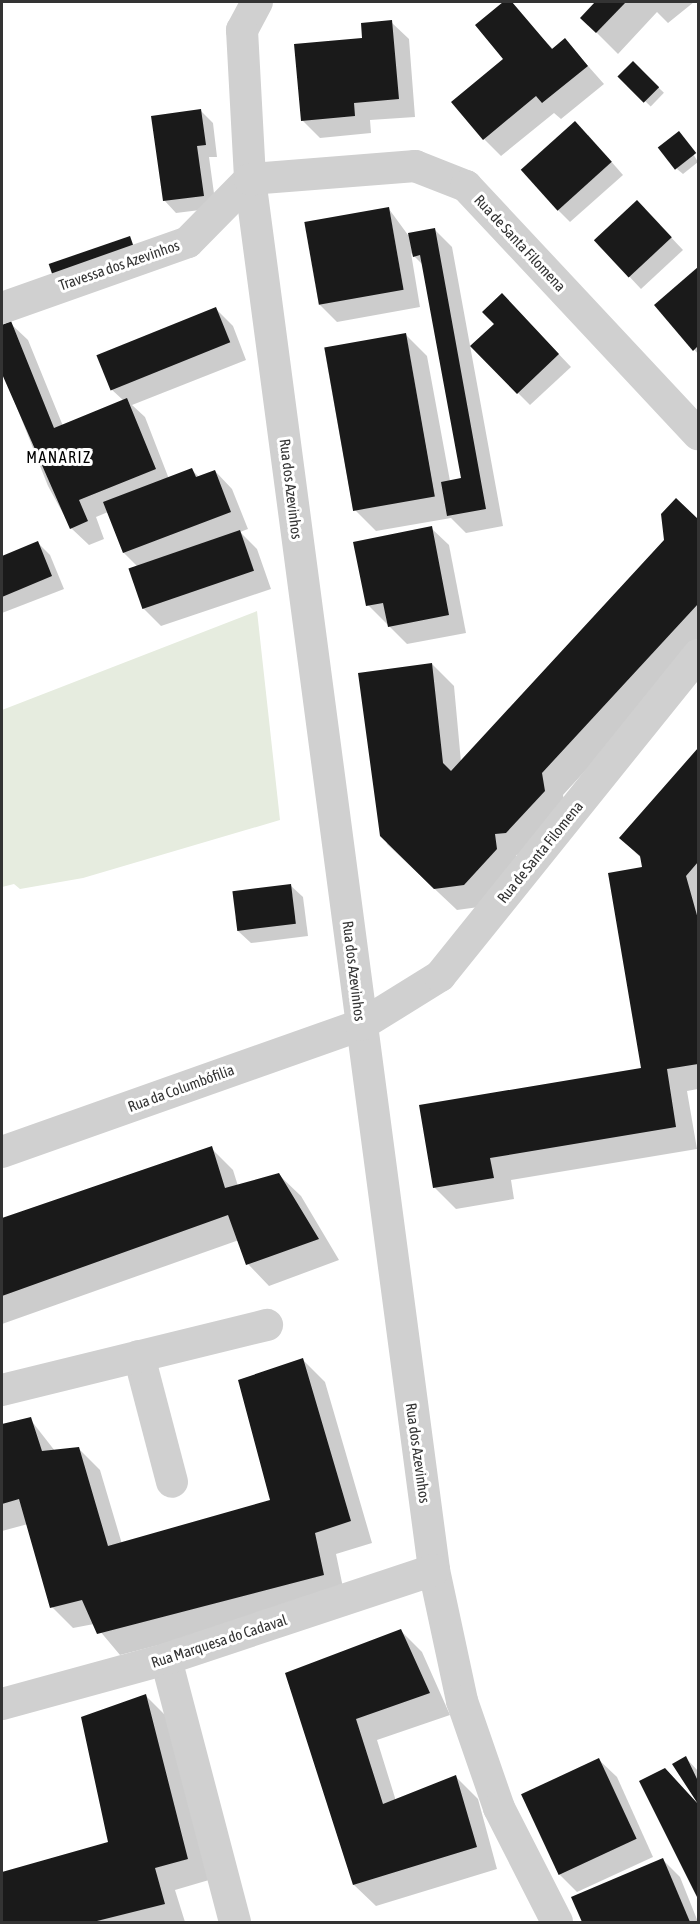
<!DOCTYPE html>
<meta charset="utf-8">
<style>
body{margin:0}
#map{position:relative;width:700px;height:1924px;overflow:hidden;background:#fff;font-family:"Asap Condensed",sans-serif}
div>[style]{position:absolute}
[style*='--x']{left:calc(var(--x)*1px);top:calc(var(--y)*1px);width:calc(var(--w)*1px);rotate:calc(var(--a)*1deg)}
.green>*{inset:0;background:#e6ecdf}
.shadow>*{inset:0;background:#0003;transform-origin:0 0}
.building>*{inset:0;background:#1a1a1a;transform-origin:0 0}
.minor>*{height:32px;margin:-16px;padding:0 16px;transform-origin:16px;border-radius:16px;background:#d0d0d0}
span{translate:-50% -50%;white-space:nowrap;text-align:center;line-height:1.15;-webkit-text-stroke:6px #fff;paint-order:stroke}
.street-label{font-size:15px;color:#333}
.neighbourhood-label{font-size:16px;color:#000;letter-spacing:1.5px}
.frame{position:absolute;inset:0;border:3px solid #333;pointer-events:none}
</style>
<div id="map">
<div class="green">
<div style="clip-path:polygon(257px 611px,280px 820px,83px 878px,20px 889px,14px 884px,2px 887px,2px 710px)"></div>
</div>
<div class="shadow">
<div style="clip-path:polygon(506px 2px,553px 49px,565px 40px,604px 84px,561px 119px,554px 113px,501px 156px,484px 139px,505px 59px,477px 25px)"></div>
<div style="clip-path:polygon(597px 2px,694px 2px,668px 23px,657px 12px,618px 54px,582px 18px)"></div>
<div style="clip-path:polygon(391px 22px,409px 39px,415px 117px,370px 120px,371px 133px,320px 138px,302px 120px,364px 39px)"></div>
<div style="left:633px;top:63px;width:43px;height:19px;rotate:44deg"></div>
<div style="clip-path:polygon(200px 110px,213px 123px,217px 157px,209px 157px,216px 208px,176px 213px,164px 200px)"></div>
<div style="clip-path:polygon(588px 135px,623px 175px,570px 222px,558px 210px)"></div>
<div style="clip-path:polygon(684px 139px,698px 162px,683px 174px,677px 169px)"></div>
<div style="clip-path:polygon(389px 209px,408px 235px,435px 230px,452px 247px,503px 526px,466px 533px,451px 518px,376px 531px,354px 509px,405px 334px,427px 356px,450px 481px,463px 479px,424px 266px,411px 253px,420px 307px,337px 322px,319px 304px)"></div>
<div style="clip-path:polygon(649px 214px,683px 250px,641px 289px,595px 240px)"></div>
<div style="clip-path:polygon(698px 269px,698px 354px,656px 305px)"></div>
<div style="clip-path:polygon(514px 307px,571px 367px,530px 405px,518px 393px)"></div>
<div style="clip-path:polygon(216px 309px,233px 326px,246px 360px,132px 405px,145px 417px,169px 479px,192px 470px,199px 477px,215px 471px,232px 489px,248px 529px,240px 532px,257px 549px,271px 589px,161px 626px,143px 608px,137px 566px,124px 553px,108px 512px,96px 517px,104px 539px,89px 545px,71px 528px,48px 486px,2px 370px,2px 326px,10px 323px,28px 340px,63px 426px,124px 401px,111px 389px)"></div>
<div style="clip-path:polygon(676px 500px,698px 521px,698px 648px,563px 795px,566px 813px,528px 854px,516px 855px,518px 871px,486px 906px,457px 910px,387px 844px,360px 674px,432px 664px,454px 686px,461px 762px,666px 540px)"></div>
<div style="clip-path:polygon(431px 528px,449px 545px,466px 633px,407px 644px,368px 605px)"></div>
<div style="clip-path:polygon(38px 543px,50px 555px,64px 589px,2px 613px,2px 557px)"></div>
<div style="clip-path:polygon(698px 750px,698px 1089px,687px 1091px,697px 1149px,511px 1180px,514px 1199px,456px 1209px,434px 1187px,642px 1069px,643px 868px,642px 859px,621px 838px)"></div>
<div style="clip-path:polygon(290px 885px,303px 897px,308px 936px,251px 943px,238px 931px)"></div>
<div style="clip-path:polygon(211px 1148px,233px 1170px,238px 1186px,279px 1175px,301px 1196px,339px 1260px,269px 1286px,248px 1264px,239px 1240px,2px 1324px,2px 1219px)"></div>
<div style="clip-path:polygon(303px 1360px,325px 1382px,372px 1543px,336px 1554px,345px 1597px,120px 1655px,94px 1624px,73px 1628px,52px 1607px,28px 1524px,2px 1531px,2px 1425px,30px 1419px,55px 1451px,78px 1448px,100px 1470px,122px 1544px,272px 1502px)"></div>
<div style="clip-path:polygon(401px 1631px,422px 1652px,450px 1715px,377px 1740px,396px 1801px,456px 1777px,478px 1799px,497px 1869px,376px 1906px,354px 1885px,287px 1674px)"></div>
<div style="clip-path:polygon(145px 1695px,167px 1717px,209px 1880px,175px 1890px,185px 1922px,2px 1922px,2px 1874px,110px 1843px)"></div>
<div style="clip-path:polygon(686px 1758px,698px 1771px,698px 1896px,641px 1782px,665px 1770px,696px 1802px)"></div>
<div style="clip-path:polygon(599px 1760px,617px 1777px,653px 1857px,577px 1892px,560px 1875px)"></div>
<div style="clip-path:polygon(663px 1860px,680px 1877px,698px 1922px,583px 1922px,573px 1898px)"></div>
</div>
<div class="building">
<div style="clip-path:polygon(503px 2px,512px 2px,552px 49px,565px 38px,588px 66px,542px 103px,536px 96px,483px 140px,451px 102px,503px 59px,475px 25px)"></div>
<div style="clip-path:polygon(595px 2px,626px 2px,596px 33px,580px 18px)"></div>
<div style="clip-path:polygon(392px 20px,399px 99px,354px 103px,355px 116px,301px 121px,294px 44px,362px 38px,361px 23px)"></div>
<div style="left:633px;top:61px;width:37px;height:22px;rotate:45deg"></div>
<div style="clip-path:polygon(201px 109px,206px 145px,197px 146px,204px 196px,163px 201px,151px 116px)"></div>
<div style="left:575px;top:121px;width:55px;height:73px;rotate:48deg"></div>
<div style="left:679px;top:131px;width:28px;height:27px;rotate:52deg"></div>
<div style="left:637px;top:200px;width:51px;height:59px;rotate:47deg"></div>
<div style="left:389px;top:207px;width:84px;height:86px;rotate:80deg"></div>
<div style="clip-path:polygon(435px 228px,486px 509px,447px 516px,441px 482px,461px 478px,420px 255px,413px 257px,408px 233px)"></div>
<div style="left:130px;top:236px;width:18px;height:86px;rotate:71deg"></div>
<div style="clip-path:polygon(698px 267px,698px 346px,693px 351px,654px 305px)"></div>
<div style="clip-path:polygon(502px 293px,559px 354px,517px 394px,470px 346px,494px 324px,482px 312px)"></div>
<div style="left:216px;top:307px;width:38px;height:129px;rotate:68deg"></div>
<div style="clip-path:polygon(11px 321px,54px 428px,127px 398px,156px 469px,79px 500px,88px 521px,70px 529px,2px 374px,2px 325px)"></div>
<div style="left:406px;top:333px;width:166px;height:83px;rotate:80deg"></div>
<div style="clip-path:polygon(192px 468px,196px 477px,215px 470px,231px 512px,123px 553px,103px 502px)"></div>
<div style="clip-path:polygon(676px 498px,698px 519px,698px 604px,542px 773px,545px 791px,506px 833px,495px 834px,497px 849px,464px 885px,434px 889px,380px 836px,358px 673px,432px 663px,443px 763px,451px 771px,664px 540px,661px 514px)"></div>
<div style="clip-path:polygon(432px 526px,449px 615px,388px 627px,383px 603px,366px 606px,353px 542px)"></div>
<div style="left:240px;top:530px;width:43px;height:118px;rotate:71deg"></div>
<div style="clip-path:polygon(38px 541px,52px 576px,2px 597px,2px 556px)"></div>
<div style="clip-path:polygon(698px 748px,698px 862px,686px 876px,698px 919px,698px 1064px,667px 1069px,676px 1127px,490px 1158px,494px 1178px,433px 1188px,419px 1105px,641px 1068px,608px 873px,642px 867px,640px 856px,619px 838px)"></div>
<div style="left:291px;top:884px;width:40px;height:59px;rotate:83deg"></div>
<div style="clip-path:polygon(212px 1146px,225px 1188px,279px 1173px,319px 1239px,246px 1265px,228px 1215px,2px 1296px,2px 1218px)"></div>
<div style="clip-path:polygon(303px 1358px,351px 1521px,315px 1533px,324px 1575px,97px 1634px,82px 1600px,50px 1608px,19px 1499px,2px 1504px,2px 1424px,31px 1417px,42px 1451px,79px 1447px,108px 1546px,270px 1500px,238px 1380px)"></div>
<div style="clip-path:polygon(401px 1629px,430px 1693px,356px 1719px,383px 1804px,456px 1775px,477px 1847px,353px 1885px,285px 1673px)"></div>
<div style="clip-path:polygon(146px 1694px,188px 1859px,155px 1868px,165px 1904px,93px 1922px,2px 1922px,2px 1872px,108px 1842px,81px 1717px)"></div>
<div style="clip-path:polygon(686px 1756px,698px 1781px,698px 1899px,639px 1781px,665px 1768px,698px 1804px,672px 1764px)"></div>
<div style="left:599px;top:1758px;width:89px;height:86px;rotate:65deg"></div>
<div style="clip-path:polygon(663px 1858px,690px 1922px,582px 1922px,571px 1897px)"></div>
</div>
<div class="minor">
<div style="--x:257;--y:2;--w:32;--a:118"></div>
<div style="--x:242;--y:30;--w:149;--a:86.9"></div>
<div style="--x:250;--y:179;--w:1403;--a:82.46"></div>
<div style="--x:434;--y:1570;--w:134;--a:77.9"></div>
<div style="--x:462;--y:1701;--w:113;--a:70.9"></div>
<div style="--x:499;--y:1808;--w:128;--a:63"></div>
<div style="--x:2;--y:308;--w:197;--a:-19.5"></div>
<div style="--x:188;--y:242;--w:88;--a:-45.5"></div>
<div style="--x:250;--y:179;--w:166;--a:-4.5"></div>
<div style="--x:415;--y:166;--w:55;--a:21.4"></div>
<div style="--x:466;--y:186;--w:340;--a:46.9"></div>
<div style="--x:2;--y:1152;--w:381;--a:-19.5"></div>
<div style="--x:361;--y:1025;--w:93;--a:-31.8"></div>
<div style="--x:440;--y:976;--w:412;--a:-51.2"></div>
<div style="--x:139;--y:1356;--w:130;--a:75.3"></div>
<div style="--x:2;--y:1390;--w:273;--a:-13.8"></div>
<div style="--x:166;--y:1659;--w:272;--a:75.3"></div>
<div style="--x:2;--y:1704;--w:170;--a:-15.3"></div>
<div style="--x:166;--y:1659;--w:282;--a:-18.4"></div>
</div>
<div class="street-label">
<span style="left:520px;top:243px;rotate:47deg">Rua de Santa Filomena</span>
<span style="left:119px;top:265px;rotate:-19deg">Travessa dos Azevinhos</span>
<span style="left:291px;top:489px;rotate:83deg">Rua dos Azevinhos</span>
<span style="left:540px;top:852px;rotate:-51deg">Rua de Santa Filomena</span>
<span style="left:354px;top:971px;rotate:83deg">Rua dos Azevinhos</span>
<span style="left:181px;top:1088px;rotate:-20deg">Rua da Columbófilia</span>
<span style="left:418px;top:1453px;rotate:82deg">Rua dos Azevinhos</span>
<span style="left:219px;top:1641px;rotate:-18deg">Rua Marquesa do Cadaval</span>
</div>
<div class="neighbourhood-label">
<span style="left:59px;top:457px">MANARIZ</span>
</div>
<div class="frame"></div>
</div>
